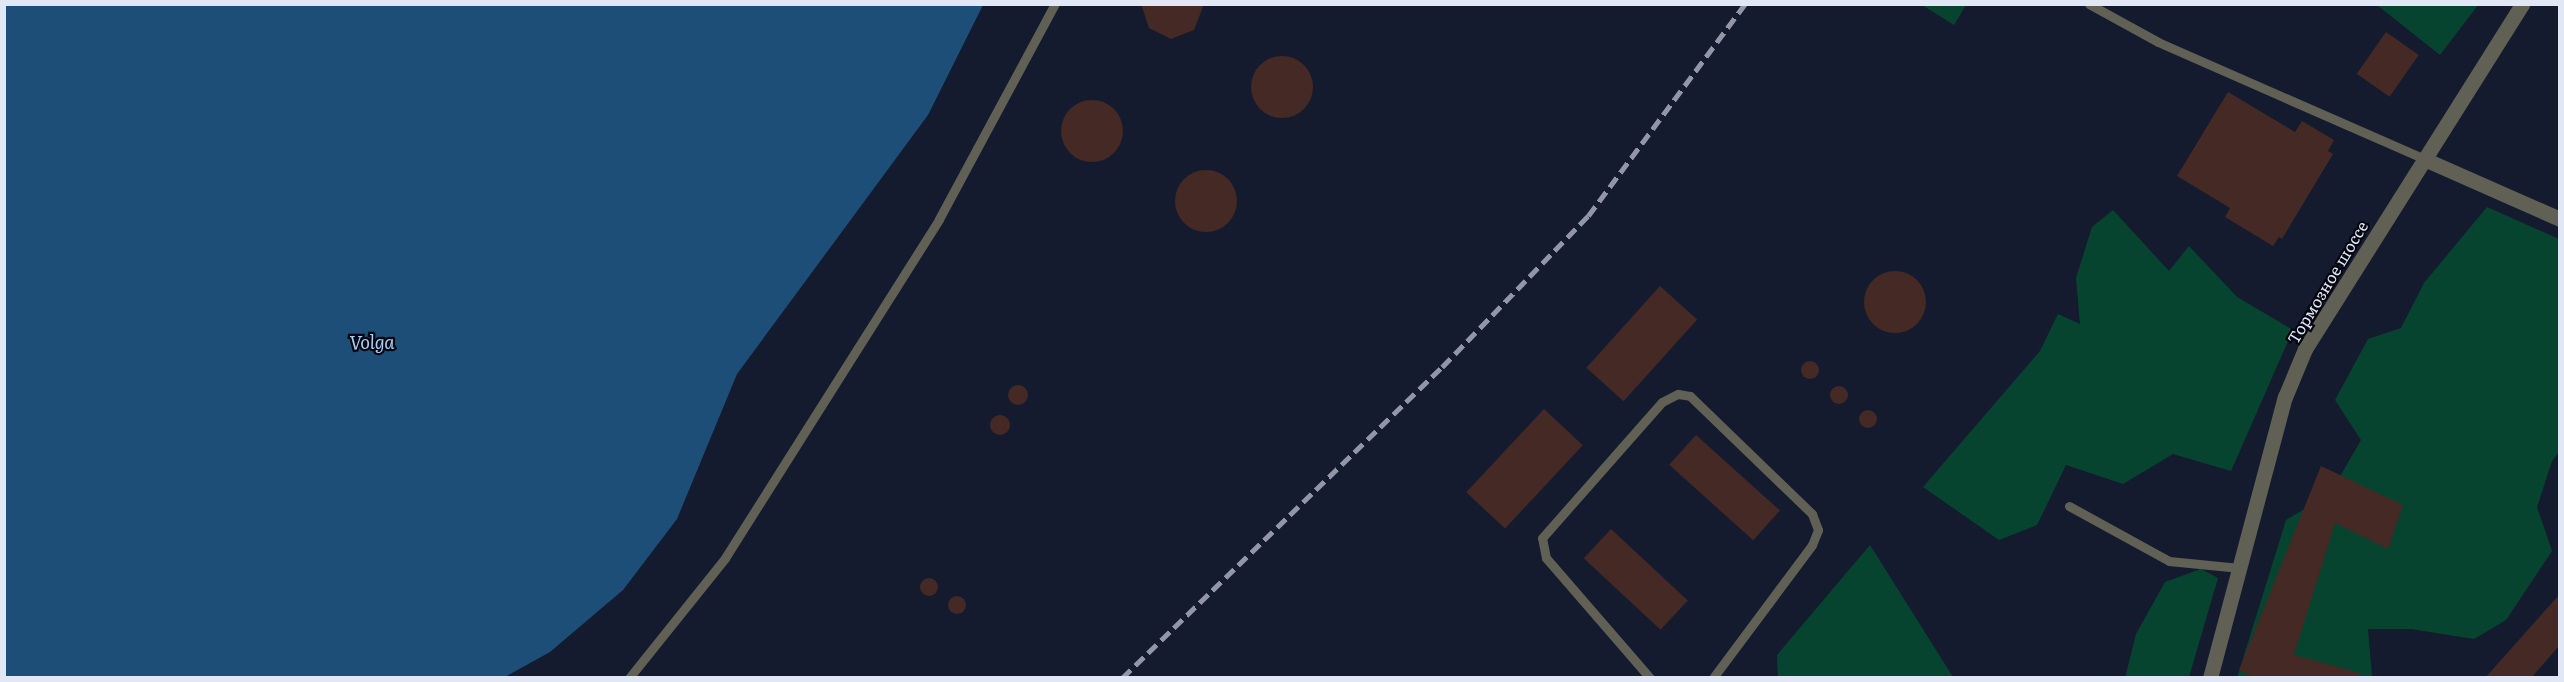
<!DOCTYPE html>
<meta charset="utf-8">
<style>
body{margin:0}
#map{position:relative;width:2564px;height:682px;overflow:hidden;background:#151b2f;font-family:Literata,serif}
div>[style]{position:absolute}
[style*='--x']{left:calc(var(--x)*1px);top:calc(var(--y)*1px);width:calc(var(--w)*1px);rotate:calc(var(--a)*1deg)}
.green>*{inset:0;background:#07442f}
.water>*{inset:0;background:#1c4e77}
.building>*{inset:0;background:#442925;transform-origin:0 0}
.round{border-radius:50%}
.service>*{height:9px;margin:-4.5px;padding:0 4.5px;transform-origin:4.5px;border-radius:4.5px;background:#616055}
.tertiary>*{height:15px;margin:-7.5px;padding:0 7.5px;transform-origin:7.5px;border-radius:7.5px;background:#616055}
.rail>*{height:4.5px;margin-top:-2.25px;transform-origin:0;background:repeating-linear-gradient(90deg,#9297a8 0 12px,transparent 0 18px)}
span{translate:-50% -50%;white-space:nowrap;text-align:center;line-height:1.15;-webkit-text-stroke:4.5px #05060f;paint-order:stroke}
.street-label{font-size:16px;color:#e2e7f6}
.water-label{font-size:18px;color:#a6cff7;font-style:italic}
.frame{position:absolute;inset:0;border:6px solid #e2e7f6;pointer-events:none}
</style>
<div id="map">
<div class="green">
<div style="clip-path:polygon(1922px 5px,1966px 5px,1954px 25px)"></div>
<div style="clip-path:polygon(2377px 5px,2478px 5px,2440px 55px)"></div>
<div style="clip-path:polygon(2487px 207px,2559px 239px,2559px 452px,2552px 461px,2537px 507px,2552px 551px,2506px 620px,2474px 639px,2411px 629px,2368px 629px,2372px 677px,2237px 678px,2286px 520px,2330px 494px,2361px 440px,2335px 400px,2368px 339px,2401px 328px,2424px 283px)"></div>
<div style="clip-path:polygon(2113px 210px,2169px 271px,2189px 246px,2237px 297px,2293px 330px,2231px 471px,2173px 454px,2123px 484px,2066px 465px,2037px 525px,1999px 540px,1923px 487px,2040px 351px,2058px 314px,2080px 324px,2076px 278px,2092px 227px)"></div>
<div style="clip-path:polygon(1870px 545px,1953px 677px,1778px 677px,1777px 655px)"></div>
<div style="clip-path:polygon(2201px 569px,2218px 578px,2189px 677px,2125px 678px,2136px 634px,2165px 582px)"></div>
</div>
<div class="water">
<div style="clip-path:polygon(4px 5px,5px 4px,983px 5px,928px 115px,737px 374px,677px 519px,623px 590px,550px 652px,503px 678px,5px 677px)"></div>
</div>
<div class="building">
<div style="clip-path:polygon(1141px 4px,1204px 4px,1194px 30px,1171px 39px,1149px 28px)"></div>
<div style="left:2386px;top:32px;width:40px;height:51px;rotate:35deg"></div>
<div class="round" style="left:1251px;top:56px;width:62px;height:62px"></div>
<div style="clip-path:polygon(2228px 92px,2295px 132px,2302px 121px,2334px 140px,2328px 151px,2333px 154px,2282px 239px,2279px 237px,2273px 246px,2225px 217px,2230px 208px,2177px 176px)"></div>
<div class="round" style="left:1061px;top:100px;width:62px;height:62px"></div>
<div class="round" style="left:1175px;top:170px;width:62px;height:62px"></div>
<div class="round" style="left:1864px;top:271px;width:62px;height:62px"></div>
<div style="left:1660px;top:286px;width:50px;height:110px;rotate:42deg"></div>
<div class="round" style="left:1801px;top:361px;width:18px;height:18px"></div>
<div class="round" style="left:1008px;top:385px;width:20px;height:20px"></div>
<div class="round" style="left:1830px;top:386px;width:18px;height:18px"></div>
<div style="left:1544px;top:409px;width:53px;height:114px;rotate:43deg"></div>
<div class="round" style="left:1859px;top:410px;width:18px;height:18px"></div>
<div class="round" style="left:990px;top:415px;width:20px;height:20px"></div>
<div style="left:1696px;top:435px;width:113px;height:40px;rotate:42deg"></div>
<div style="clip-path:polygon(2321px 466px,2403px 505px,2388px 549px,2335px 523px,2294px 655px,2360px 673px,2360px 678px,2256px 678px,2239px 670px)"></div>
<div style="left:1611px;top:529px;width:105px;height:40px;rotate:43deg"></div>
<div class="round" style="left:920px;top:578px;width:18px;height:18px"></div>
<div style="clip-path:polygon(2559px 595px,2559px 646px,2531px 678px,2485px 678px)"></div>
<div class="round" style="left:948px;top:596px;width:18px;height:18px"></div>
</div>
<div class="service">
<div style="--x:2089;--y:4;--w:79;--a:28.8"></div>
<div style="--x:2158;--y:42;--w:291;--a:23.7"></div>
<div style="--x:2069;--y:506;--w:114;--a:28.8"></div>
<div style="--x:2169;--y:561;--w:71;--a:5.6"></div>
<div style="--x:629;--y:678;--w:154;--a:-51.3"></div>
<div style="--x:725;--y:558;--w:401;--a:-57.7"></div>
<div style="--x:939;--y:219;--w:244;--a:-61.7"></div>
<div style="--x:1650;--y:678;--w:159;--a:-130.9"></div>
<div style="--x:1546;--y:558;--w:20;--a:-101"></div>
<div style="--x:1542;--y:538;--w:181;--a:-48.6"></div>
<div style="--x:1662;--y:402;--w:18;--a:-27"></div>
<div style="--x:1678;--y:394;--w:12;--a:9"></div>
<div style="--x:1690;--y:396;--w:170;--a:44"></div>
<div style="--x:1812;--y:514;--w:17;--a:69"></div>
<div style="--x:1818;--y:530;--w:16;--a:112"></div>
<div style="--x:1812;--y:545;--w:166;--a:126.7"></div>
</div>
<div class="tertiary">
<div style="--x:2424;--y:159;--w:149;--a:23.8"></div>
<div style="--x:2210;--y:678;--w:291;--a:-75.1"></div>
<div style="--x:2285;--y:397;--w:52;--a:-67.4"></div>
<div style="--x:2305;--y:349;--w:408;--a:-57.8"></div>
</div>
<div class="rail">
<div style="--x:1122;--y:678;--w:446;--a:-44.2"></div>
<div style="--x:1442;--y:367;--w:210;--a:-46"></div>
<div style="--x:1588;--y:216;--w:264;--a:-53.5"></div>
</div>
<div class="street-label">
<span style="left:2327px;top:282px;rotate:-59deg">Тормозное шоссе</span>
</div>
<div class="water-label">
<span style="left:372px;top:342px">Volga</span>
</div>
<div class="frame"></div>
</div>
